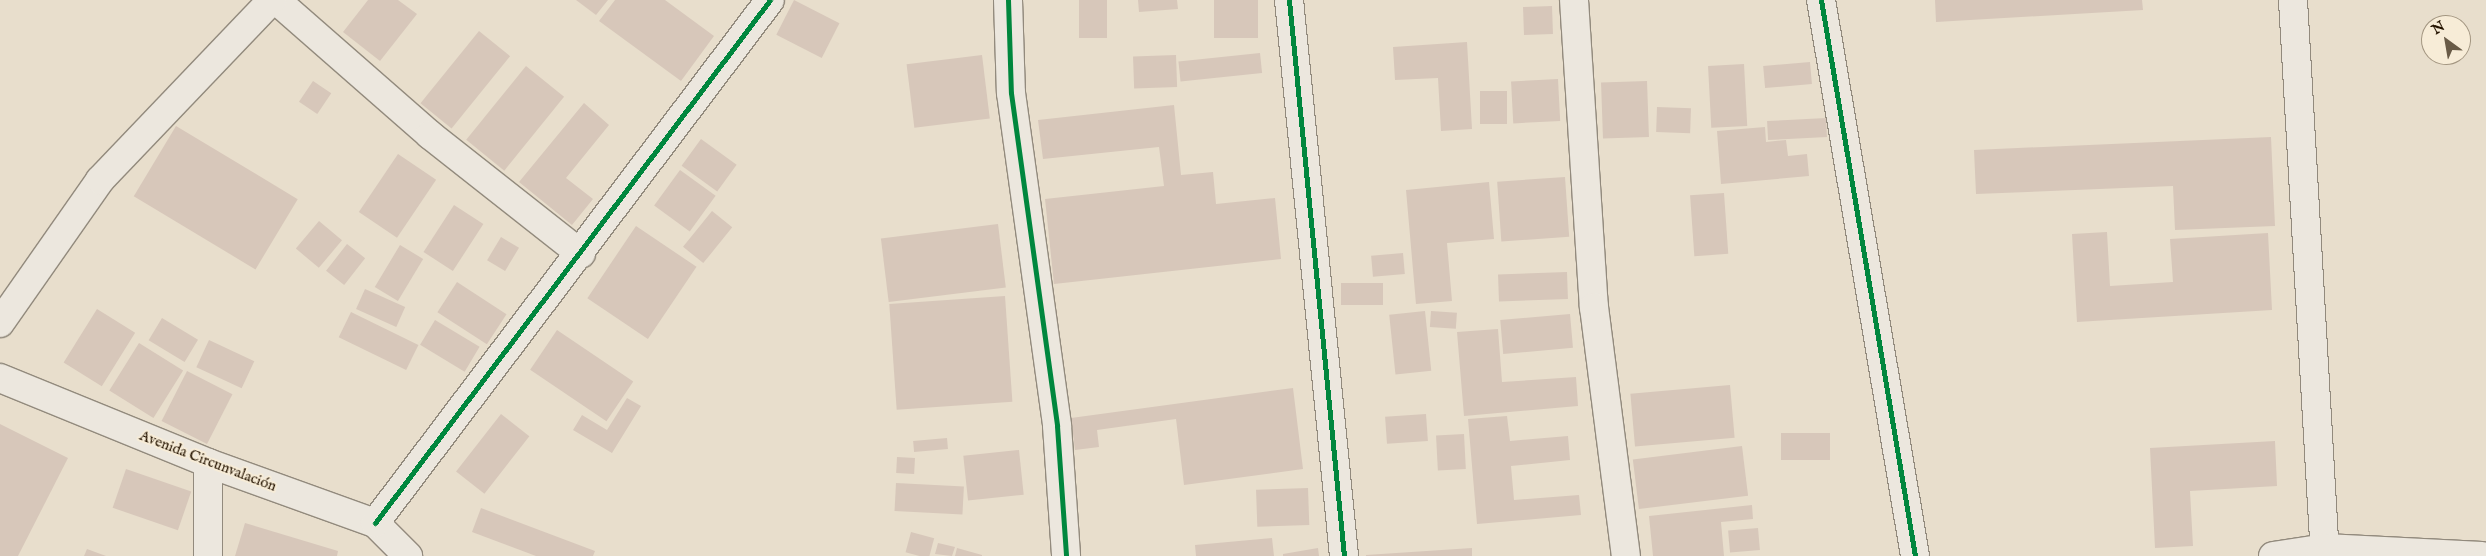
<!DOCTYPE html>
<meta charset="utf-8">
<style>
body{margin:0}
#map{position:relative;width:2486px;height:556px;overflow:hidden;background:#e8decc;font-family:"IM FELL English",serif}
div>[style]{position:absolute}
[style*='--x']{left:calc(var(--x)*1px);top:calc(var(--y)*1px);width:calc(var(--w)*1px);rotate:calc(var(--a)*1deg)}
.building>*{inset:0;background:#d7c7ba;transform-origin:0 0}
.roads{filter:drop-shadow(1px 0 #928a7d) drop-shadow(-1px 0 #928a7d) drop-shadow(0 1px #928a7d) drop-shadow(0 -1px #928a7d)}
.minor>*{height:28px;margin:-14px;padding:0 14px;transform-origin:14px;border-radius:14px;background:#ece7de}
.cycleway>*{height:5px;margin:-2.5px;padding:0 2.5px;transform-origin:2.5px;border-radius:2.5px;background:#00873e}
span{translate:-50% -50%;white-space:nowrap;text-align:center;line-height:1.15;-webkit-text-stroke:4px #f7ecd7;paint-order:stroke}
.street-label{font-size:15px;color:#251400}
.north{position:absolute;left:2421px;top:15px;width:50px;height:50px;box-sizing:border-box;background:#f7ecd7;border:1px solid #a39681;border-radius:50%;rotate:328deg;font-size:14px;font-weight:700;line-height:20px;text-align:center;color:#251400}
.north::after{content:'';display:block;margin:auto;width:18px;height:22px;background:#695b47;clip-path:polygon(50% 0,100% 100%,50% 72%,0 100%)}
</style>
<div id="map">
<div class="building">
<div style="clip-path:polygon(368px 0,398px 0,417px 14px,380px 61px,343px 32px)"></div>
<div style="clip-path:polygon(576px 0,608px 0,596px 15px)"></div>
<div style="clip-path:polygon(615px 0,665px 0,714px 36px,681px 81px,599px 21px)"></div>
<div style="left:794px;top:0;width:51px;height:39px;rotate:27deg"></div>
<div style="left:1079px;top:0;width:28px;height:38px"></div>
<div style="clip-path:polygon(1138px 0,1177px 0,1178px 9px,1139px 12px)"></div>
<div style="left:1214px;top:0;width:44px;height:38px"></div>
<div style="clip-path:polygon(1935px 0,2142px 0,2143px 10px,1936px 22px)"></div>
<div style="left:1552px;top:6px;width:28px;height:29px;rotate:88deg"></div>
<div style="left:479px;top:31px;width:40px;height:93px;rotate:39deg"></div>
<div style="clip-path:polygon(1467px 42px,1472px 129px,1441px 131px,1438px 78px,1395px 80px,1393px 47px)"></div>
<div style="left:1260px;top:53px;width:20px;height:82px;rotate:84deg"></div>
<div style="left:982px;top:55px;width:64px;height:76px;rotate:83deg"></div>
<div style="left:1176px;top:55px;width:32px;height:43px;rotate:88deg"></div>
<div style="left:1810px;top:62px;width:22px;height:47px;rotate:85deg"></div>
<div style="left:1744px;top:64px;width:62px;height:36px;rotate:87deg"></div>
<div style="left:526px;top:66px;width:49px;height:95px;rotate:39deg"></div>
<div style="left:1558px;top:79px;width:42px;height:47px;rotate:87deg"></div>
<div style="left:313px;top:81px;width:22px;height:25px;rotate:34deg"></div>
<div style="left:1647px;top:81px;width:56px;height:46px;rotate:88deg"></div>
<div style="left:1480px;top:91px;width:27px;height:33px"></div>
<div style="clip-path:polygon(584px 103px,609px 125px,566px 178px,593px 199px,572px 225px,519px 182px)"></div>
<div style="clip-path:polygon(1174px 105px,1181px 175px,1213px 172px,1216px 204px,1275px 198px,1281px 259px,1054px 284px,1045px 199px,1164px 186px,1159px 147px,1043px 159px,1038px 120px)"></div>
<div style="left:1657px;top:107px;width:34px;height:25px;rotate:2deg"></div>
<div style="left:1826px;top:118px;width:19px;height:59px;rotate:87deg"></div>
<div style="left:176px;top:126px;width:142px;height:82px;rotate:31deg"></div>
<div style="clip-path:polygon(1765px 127px,1766px 142px,1786px 140px,1788px 156px,1807px 154px,1809px 176px,1721px 184px,1717px 131px)"></div>
<div style="clip-path:polygon(2271px 137px,2275px 226px,2175px 230px,2173px 186px,1976px 194px,1974px 150px)"></div>
<div style="left:701px;top:139px;width:44px;height:33px;rotate:36deg"></div>
<div style="left:398px;top:154px;width:46px;height:70px;rotate:34deg"></div>
<div style="left:680px;top:170px;width:44px;height:44px;rotate:36deg"></div>
<div style="left:1565px;top:177px;width:60px;height:68px;rotate:86deg"></div>
<div style="clip-path:polygon(1489px 182px,1494px 239px,1447px 243px,1452px 301px,1416px 304px,1406px 190px)"></div>
<div style="left:1724px;top:193px;width:61px;height:34px;rotate:86deg"></div>
<div style="left:454px;top:205px;width:35px;height:56px;rotate:33deg"></div>
<div style="left:712px;top:211px;width:26px;height:46px;rotate:39deg"></div>
<div style="left:319px;top:221px;width:30px;height:36px;rotate:40deg"></div>
<div style="left:998px;top:224px;width:64px;height:118px;rotate:83deg"></div>
<div style="left:636px;top:226px;width:73px;height:87px;rotate:34deg"></div>
<div style="clip-path:polygon(2107px 232px,2110px 286px,2173px 282px,2170px 239px,2268px 233px,2272px 310px,2077px 322px,2072px 234px)"></div>
<div style="left:501px;top:237px;width:21px;height:27px;rotate:31deg"></div>
<div style="left:347px;top:244px;width:23px;height:34px;rotate:38deg"></div>
<div style="left:400px;top:245px;width:27px;height:49px;rotate:31deg"></div>
<div style="left:1403px;top:253px;width:21px;height:32px;rotate:85deg"></div>
<div style="left:1567px;top:272px;width:27px;height:69px;rotate:88deg"></div>
<div style="left:457px;top:282px;width:59px;height:36px;rotate:33deg"></div>
<div style="left:1341px;top:283px;width:42px;height:22px"></div>
<div style="left:365px;top:289px;width:44px;height:22px;rotate:24deg"></div>
<div style="left:1005px;top:296px;width:106px;height:116px;rotate:86deg"></div>
<div style="left:97px;top:309px;width:45px;height:63px;rotate:32deg"></div>
<div style="left:1425px;top:311px;width:60px;height:36px;rotate:84deg"></div>
<div style="left:1431px;top:311px;width:26px;height:16px;rotate:4deg"></div>
<div style="left:351px;top:312px;width:75px;height:28px;rotate:26deg"></div>
<div style="left:1570px;top:314px;width:34px;height:70px;rotate:85deg"></div>
<div style="left:162px;top:318px;width:42px;height:26px;rotate:31deg"></div>
<div style="left:435px;top:320px;width:52px;height:29px;rotate:31deg"></div>
<div style="clip-path:polygon(1498px 329px,1502px 382px,1576px 377px,1578px 406px,1464px 416px,1457px 332px)"></div>
<div style="left:557px;top:330px;width:92px;height:48px;rotate:34deg"></div>
<div style="left:209px;top:340px;width:50px;height:30px;rotate:25deg"></div>
<div style="left:139px;top:343px;width:52px;height:56px;rotate:32deg"></div>
<div style="left:187px;top:371px;width:51px;height:56px;rotate:27deg"></div>
<div style="left:1730px;top:385px;width:53px;height:100px;rotate:85deg"></div>
<div style="clip-path:polygon(1293px 388px,1303px 469px,1184px 485px,1176px 419px,1097px 430px,1099px 447px,1075px 450px,1071px 418px)"></div>
<div style="clip-path:polygon(627px 398px,641px 406px,612px 453px,573px 430px,582px 415px,607px 430px)"></div>
<div style="left:501px;top:414px;width:36px;height:73px;rotate:38deg"></div>
<div style="left:1426px;top:414px;width:27px;height:41px;rotate:86deg"></div>
<div style="clip-path:polygon(1507px 416px,1510px 441px,1568px 436px,1570px 460px,1511px 466px,1514px 500px,1579px 495px,1581px 515px,1477px 524px,1468px 419px)"></div>
<div style="clip-path:polygon(0 424px,68px 458px,18px 556px,0 556px)"></div>
<div style="left:1830px;top:433px;width:27px;height:49px;rotate:90deg"></div>
<div style="left:1464px;top:434px;width:35px;height:28px;rotate:87deg"></div>
<div style="left:947px;top:438px;width:11px;height:34px;rotate:85deg"></div>
<div style="clip-path:polygon(2275px 441px,2277px 486px,2190px 491px,2193px 546px,2155px 548px,2150px 448px)"></div>
<div style="left:1742px;top:446px;width:50px;height:110px;rotate:83deg"></div>
<div style="left:1019px;top:450px;width:45px;height:56px;rotate:84deg"></div>
<div style="left:897px;top:457px;width:18px;height:16px;rotate:3deg"></div>
<div style="left:126px;top:469px;width:69px;height:41px;rotate:19deg"></div>
<div style="left:896px;top:483px;width:68px;height:28px;rotate:3deg"></div>
<div style="left:1308px;top:488px;width:37px;height:52px;rotate:88deg"></div>
<div style="clip-path:polygon(1752px 505px,1753px 519px,1721px 522px,1724px 556px,1653px 556px,1649px 516px)"></div>
<div style="clip-path:polygon(481px 508px,595px 551px,593px 556px,536px 556px,472px 532px)"></div>
<div style="clip-path:polygon(245px 523px,338px 551px,337px 556px,235px 556px)"></div>
<div style="left:1758px;top:528px;width:22px;height:30px;rotate:85deg"></div>
<div style="left:911px;top:532px;width:24px;height:21px;rotate:15deg"></div>
<div style="clip-path:polygon(1272px 538px,1274px 556px,1196px 556px,1195px 545px)"></div>
<div style="clip-path:polygon(938px 543px,955px 547px,952px 556px,935px 554px)"></div>
<div style="clip-path:polygon(957px 548px,982px 555px,982px 556px,955px 556px)"></div>
<div style="clip-path:polygon(1318px 548px,1319px 556px,1283px 556px,1283px 554px)"></div>
<div style="clip-path:polygon(1472px 548px,1472px 556px,1366px 556px,1366px 555px)"></div>
<div style="clip-path:polygon(87px 549px,106px 556px,84px 556px)"></div>
</div>
<div class="roads">
<div class="minor">
<div style="--x:276;--y:0;--w:205;--a:41.2"></div>
<div style="--x:430;--y:135;--w:192;--a:38.2"></div>
<div style="--x:1008;--y:0;--w:93;--a:88.2"></div>
<div style="--x:1011;--y:93;--w:336;--a:82.1"></div>
<div style="--x:1057;--y:426;--w:130;--a:86"></div>
<div style="--x:1289;--y:0;--w:559;--a:84.35"></div>
<div style="--x:1574;--y:0;--w:308;--a:86.3"></div>
<div style="--x:1594;--y:307;--w:251;--a:82.7"></div>
<div style="--x:1821;--y:0;--w:564;--a:80.4"></div>
<div style="--x:2293;--y:0;--w:557;--a:86.71"></div>
<div style="--x:0;--y:323;--w:174;--a:-55"></div>
<div style="--x:100;--y:180;--w:249;--a:-46.3"></div>
<div style="--x:0;--y:378;--w:225;--a:22.2"></div>
<div style="--x:208;--y:463;--w:177;--a:19.8"></div>
<div style="--x:375;--y:523;--w:47;--a:45"></div>
<div style="--x:208;--y:463;--w:93;--a:90"></div>
<div style="--x:375;--y:523;--w:655;--a:-52.94"></div>
<div style="--x:2273;--y:556;--w:53;--a:-8.7"></div>
<div style="--x:2325;--y:548;--w:157;--a:2.9"></div>
</div>
</div>
<div class="cycleway">
<div style="--x:1008;--y:0;--w:93;--a:88.2"></div>
<div style="--x:1011;--y:93;--w:336;--a:82.1"></div>
<div style="--x:1057;--y:426;--w:130;--a:86"></div>
<div style="--x:1289;--y:0;--w:559;--a:84.35"></div>
<div style="--x:1821;--y:0;--w:564;--a:80.4"></div>
<div style="--x:375;--y:523;--w:655;--a:-52.94"></div>
</div>
<div class="street-label">
<span style="left:208px;top:461px;rotate:21deg">Avenida Circunvalación</span>
</div>
<div class="north">N</div>
</div>
